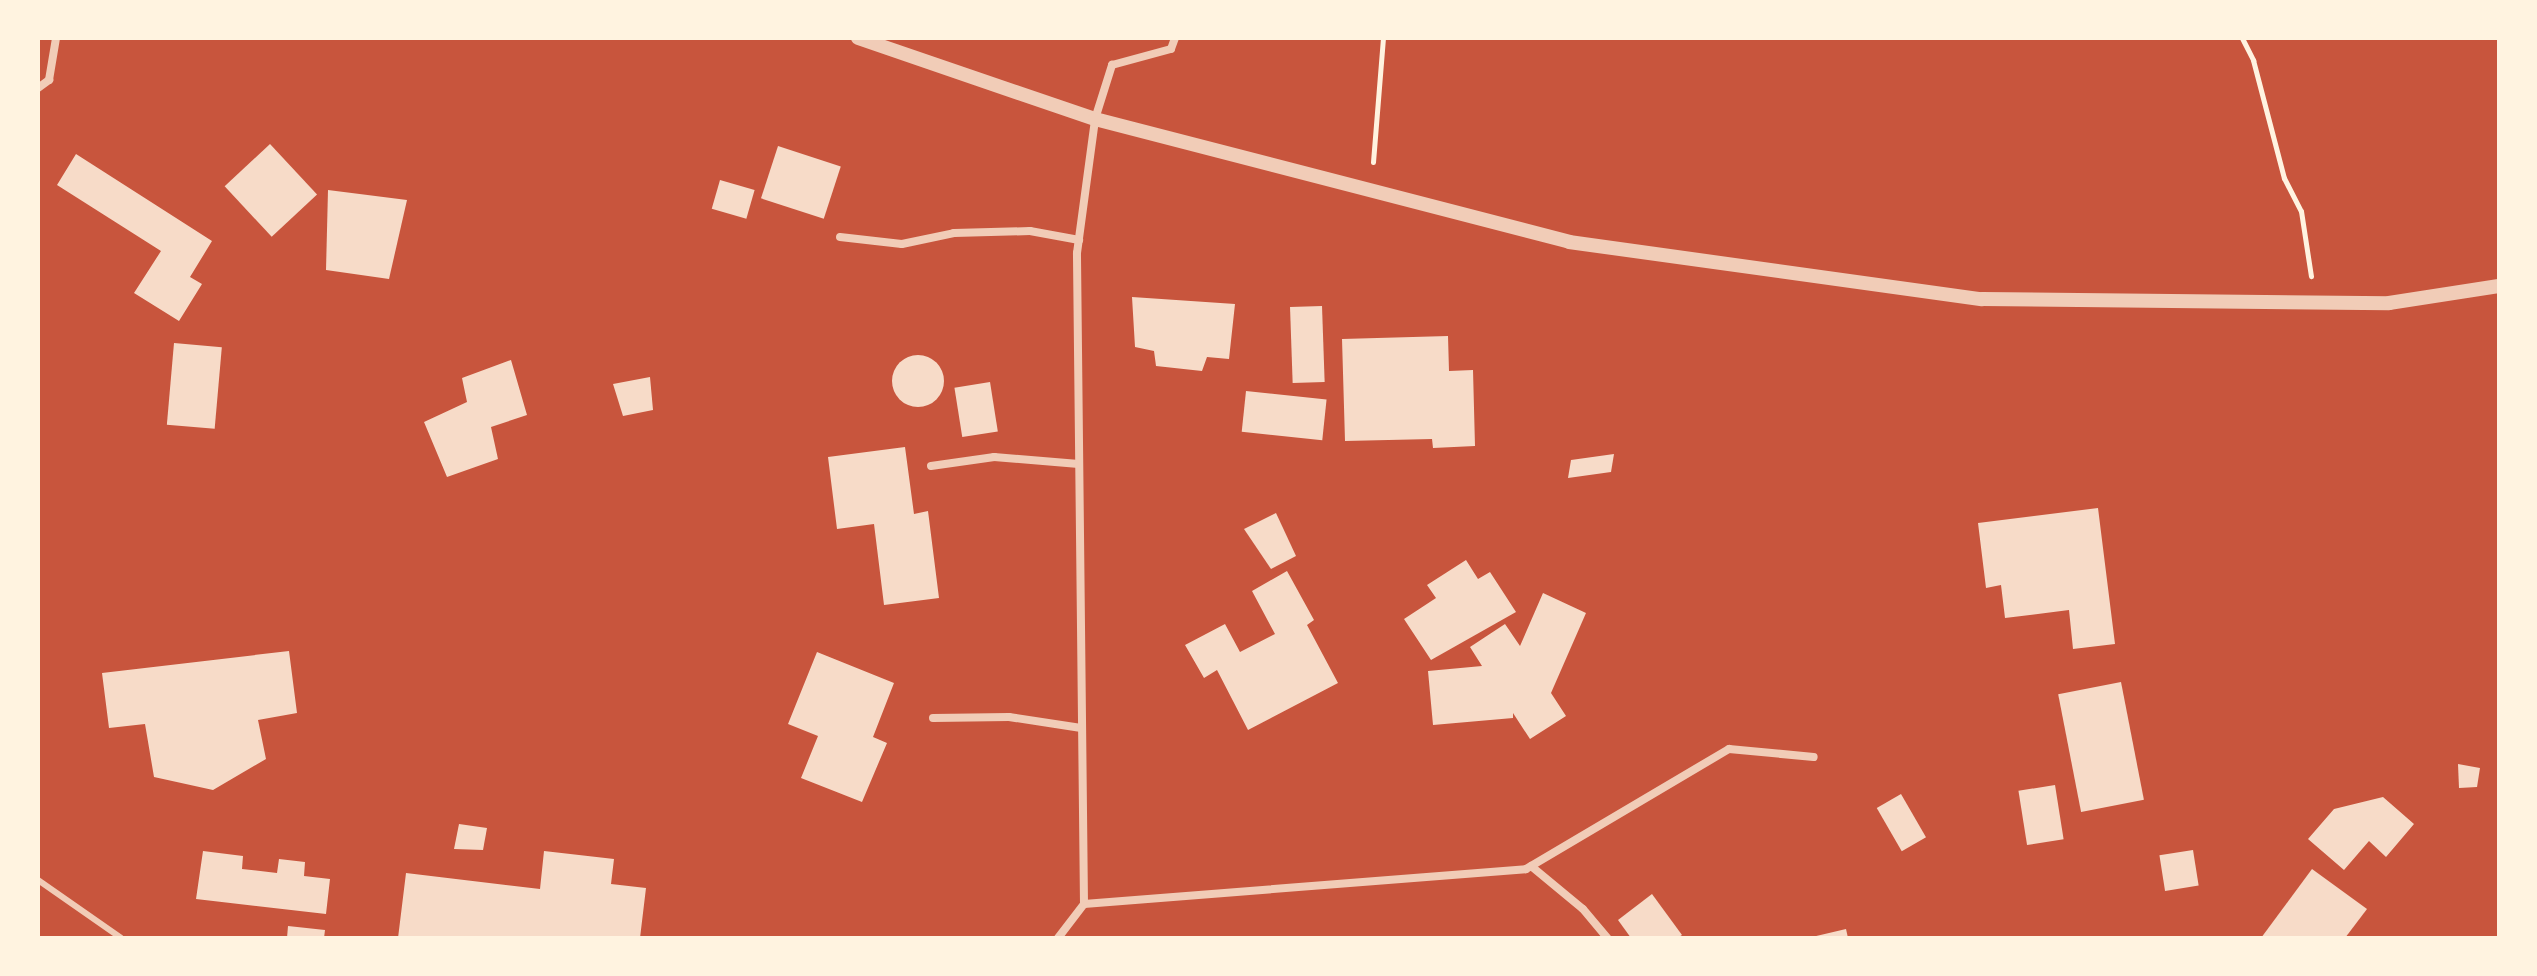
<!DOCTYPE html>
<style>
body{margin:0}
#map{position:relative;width:2537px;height:976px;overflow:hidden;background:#c8553d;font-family:"Exo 2",sans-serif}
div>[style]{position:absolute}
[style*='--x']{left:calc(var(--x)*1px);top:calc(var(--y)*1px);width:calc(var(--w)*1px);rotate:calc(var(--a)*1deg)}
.building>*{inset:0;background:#f7dbc8;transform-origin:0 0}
.round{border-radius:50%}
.path>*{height:5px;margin:-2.5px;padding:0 2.5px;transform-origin:2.5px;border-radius:2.5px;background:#fff3e0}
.service>*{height:6px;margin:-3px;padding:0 3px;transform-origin:3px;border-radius:3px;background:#f1ccb7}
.minor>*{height:8px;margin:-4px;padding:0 4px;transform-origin:4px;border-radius:4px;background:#f1ccb7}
.tertiary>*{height:14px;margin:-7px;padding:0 7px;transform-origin:7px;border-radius:7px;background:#f1ccb7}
span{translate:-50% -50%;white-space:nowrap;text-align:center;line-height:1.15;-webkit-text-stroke:7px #fff3e0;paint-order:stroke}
.frame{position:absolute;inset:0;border:40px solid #fff3e0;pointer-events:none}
</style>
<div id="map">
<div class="building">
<div style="left:270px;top:144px;width:69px;height:62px;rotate:47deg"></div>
<div style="left:778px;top:146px;width:66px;height:55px;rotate:18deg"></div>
<div style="clip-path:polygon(76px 154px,212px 241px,190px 277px,202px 284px,179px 321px,134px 293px,161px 251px,57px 185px)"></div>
<div style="left:720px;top:180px;width:36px;height:30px;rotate:16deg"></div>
<div style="clip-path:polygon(328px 190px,407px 200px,389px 279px,326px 270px)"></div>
<div style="clip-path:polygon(1132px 297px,1235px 304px,1229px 359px,1207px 357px,1202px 371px,1156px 366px,1154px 351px,1135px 347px)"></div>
<div style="left:1322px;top:306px;width:76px;height:32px;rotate:88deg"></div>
<div style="clip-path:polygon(1448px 336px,1449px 371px,1473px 370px,1475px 446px,1433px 448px,1432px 439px,1345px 441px,1342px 339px)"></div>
<div style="left:174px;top:343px;width:48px;height:82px;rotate:5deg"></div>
<div class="round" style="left:892px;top:355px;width:52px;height:52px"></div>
<div style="clip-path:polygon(511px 360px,527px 415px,491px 427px,498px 459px,447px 477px,424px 422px,467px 402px,462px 378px)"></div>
<div style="clip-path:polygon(650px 377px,653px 410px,623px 416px,613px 384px)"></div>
<div style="left:990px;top:382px;width:50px;height:36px;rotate:81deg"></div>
<div style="left:1246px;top:391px;width:81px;height:41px;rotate:6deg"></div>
<div style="clip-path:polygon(905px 447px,914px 514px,928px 511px,939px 598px,884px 605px,874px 524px,837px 529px,828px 457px)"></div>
<div style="clip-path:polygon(1614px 454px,1611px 472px,1568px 478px,1571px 460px)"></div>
<div style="clip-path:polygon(2098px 508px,2115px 644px,2073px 649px,2069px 610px,2005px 618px,2001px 585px,1986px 588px,1978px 523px)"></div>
<div style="clip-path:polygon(1276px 513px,1296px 556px,1271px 569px,1244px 529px)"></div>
<div style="clip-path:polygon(1466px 560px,1478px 579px,1490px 572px,1516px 612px,1431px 660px,1404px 619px,1436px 598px,1427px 585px)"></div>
<div style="clip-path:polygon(1287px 571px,1314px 620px,1307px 625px,1338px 683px,1248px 730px,1217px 670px,1204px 678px,1185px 645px,1225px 624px,1240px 652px,1275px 634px,1252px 591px)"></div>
<div style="clip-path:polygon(1543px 593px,1586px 613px,1551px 693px,1566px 716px,1530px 739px,1513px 713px,1513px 718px,1433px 725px,1428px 671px,1482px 666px,1470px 647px,1505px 624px,1520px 646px)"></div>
<div style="clip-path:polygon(289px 651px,297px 713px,258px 720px,266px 759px,213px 790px,154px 777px,145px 724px,109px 728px,102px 673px)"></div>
<div style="clip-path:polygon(817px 652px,894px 683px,873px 737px,887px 743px,862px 802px,801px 778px,818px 736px,788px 724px)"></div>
<div style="left:2121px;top:682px;width:120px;height:64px;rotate:79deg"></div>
<div style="clip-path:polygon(2458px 764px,2480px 768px,2477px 787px,2459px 788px)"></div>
<div style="left:2055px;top:785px;width:55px;height:37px;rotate:81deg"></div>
<div style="left:1901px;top:794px;width:50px;height:28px;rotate:60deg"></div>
<div style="clip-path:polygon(2383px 797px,2414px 824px,2386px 857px,2369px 841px,2344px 870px,2308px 839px,2334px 809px)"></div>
<div style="clip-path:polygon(459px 824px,487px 828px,483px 850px,454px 849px)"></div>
<div style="left:2193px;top:850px;width:36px;height:34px;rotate:81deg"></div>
<div style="clip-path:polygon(203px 851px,243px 856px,242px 869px,277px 873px,279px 859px,305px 862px,304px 876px,330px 879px,326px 914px,196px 899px)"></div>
<div style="clip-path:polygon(544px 851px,614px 859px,611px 884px,646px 888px,640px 938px,398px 938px,406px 873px,540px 889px)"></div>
<div style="clip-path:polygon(2312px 869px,2367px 909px,2345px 938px,2261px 938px)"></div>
<div style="clip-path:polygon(1652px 894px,1682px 935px,1677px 938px,1631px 938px,1618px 920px)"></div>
<div style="clip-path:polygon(288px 926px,325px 930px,324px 938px,287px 938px)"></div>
<div style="clip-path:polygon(1846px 929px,1848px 938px,1812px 938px,1812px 937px)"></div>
</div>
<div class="path">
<div style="--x:2242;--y:38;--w:25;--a:63"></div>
<div style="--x:2253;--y:60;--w:122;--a:75.3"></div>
<div style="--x:2284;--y:178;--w:37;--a:63"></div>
<div style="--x:2301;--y:211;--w:66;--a:81.3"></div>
<div style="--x:1373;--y:162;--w:124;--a:-85.4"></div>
</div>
<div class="service">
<div style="--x:38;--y:880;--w:101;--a:34.9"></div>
</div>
<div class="minor">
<div style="--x:38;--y:88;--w:14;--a:-36"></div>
<div style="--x:49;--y:80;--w:43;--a:-80.5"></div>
<div style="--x:840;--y:237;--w:62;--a:6.4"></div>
<div style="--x:902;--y:244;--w:53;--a:-11.9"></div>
<div style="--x:954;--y:233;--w:76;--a:-1.5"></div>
<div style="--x:1030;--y:231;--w:50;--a:10.4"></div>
<div style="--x:931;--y:466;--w:64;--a:-8.1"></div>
<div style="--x:994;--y:457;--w:85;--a:4.7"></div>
<div style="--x:933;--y:718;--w:76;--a:-0.8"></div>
<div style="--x:1009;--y:717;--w:73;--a:8.7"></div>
<div style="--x:1531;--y:866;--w:67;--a:39.6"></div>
<div style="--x:1583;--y:909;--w:38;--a:50"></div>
<div style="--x:1084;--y:904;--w:443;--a:-4.5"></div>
<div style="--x:1526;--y:869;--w:236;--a:-30.6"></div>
<div style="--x:1729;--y:749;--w:85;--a:5.4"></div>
<div style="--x:1058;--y:938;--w:43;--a:-52.6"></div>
<div style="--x:1084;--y:904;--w:651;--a:-90.62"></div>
<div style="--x:1077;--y:253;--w:135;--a:-82.3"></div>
<div style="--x:1095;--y:119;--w:57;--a:-72.5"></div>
<div style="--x:1112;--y:65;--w:61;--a:-15.2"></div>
<div style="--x:1171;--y:49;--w:12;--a:-70"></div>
</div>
<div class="tertiary">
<div style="--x:858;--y:38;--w:250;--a:18.9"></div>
<div style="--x:1095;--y:119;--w:490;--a:14.5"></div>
<div style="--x:1569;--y:242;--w:417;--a:7.9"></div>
<div style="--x:1982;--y:299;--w:407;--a:0.6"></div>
<div style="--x:2389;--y:303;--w:111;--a:-8.8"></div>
</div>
<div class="frame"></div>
</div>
